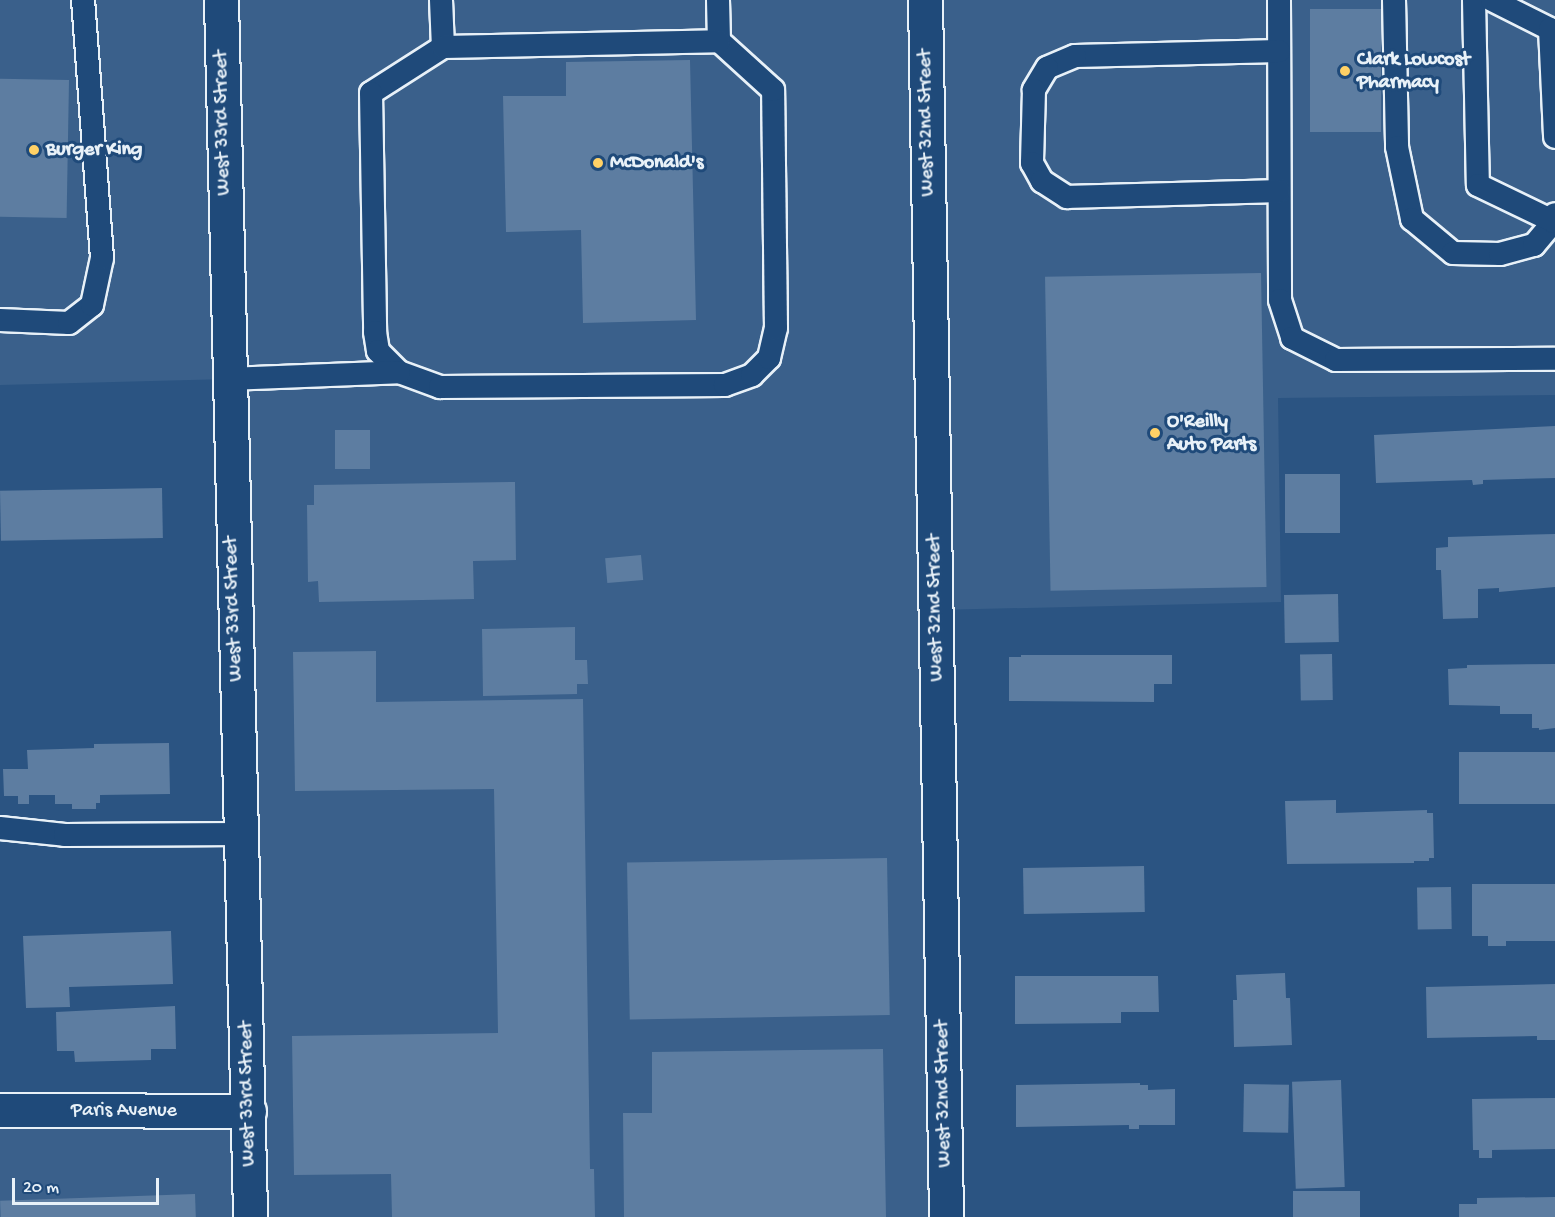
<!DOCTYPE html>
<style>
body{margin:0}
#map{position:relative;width:1555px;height:1217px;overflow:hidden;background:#2b5482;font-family:"Gochi Hand",sans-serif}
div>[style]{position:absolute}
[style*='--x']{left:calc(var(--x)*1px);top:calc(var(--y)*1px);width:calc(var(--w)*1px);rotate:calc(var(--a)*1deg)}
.built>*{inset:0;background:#3a608b}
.building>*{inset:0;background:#5d7da1;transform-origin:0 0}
.roads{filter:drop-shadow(2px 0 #e8f1f8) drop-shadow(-2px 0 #e8f1f8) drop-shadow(0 2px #e8f1f8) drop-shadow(0 -2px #e8f1f8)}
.service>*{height:22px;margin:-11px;padding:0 11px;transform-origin:11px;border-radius:11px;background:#1f4a7a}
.minor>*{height:33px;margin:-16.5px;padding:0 16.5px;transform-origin:16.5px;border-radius:16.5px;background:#1f4a7a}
.dots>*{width:16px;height:16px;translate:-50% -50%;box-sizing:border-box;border:3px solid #1f4a7a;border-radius:50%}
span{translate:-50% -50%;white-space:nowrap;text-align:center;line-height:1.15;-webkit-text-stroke:6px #1f4a7a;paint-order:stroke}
.poi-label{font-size:20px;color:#e8f1f8;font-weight:700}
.left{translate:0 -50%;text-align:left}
.street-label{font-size:20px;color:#e8f1f8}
.scale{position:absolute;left:12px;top:1178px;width:147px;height:27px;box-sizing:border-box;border:3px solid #e8f1f8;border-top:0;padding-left:8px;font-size:18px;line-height:21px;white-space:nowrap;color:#e8f1f8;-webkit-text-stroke:4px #1f4a7a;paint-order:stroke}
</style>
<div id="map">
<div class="built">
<div style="clip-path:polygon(0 0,1555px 0,1555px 395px,1278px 398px,1281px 602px,936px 610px,946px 1217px,0 1217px,0 1110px,248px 1111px,228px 379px,0 385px)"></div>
</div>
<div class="building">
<div style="left:1310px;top:9px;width:71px;height:123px"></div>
<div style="clip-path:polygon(690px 60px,696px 320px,583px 323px,581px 230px,506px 232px,503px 96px,566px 96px,566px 62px)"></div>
<div style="left:69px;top:80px;width:138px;height:69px;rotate:91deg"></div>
<div style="left:1261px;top:273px;width:314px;height:216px;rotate:89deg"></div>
<div style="clip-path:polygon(1555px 426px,1555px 478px,1483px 480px,1483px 484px,1473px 485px,1472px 480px,1376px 483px,1374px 435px)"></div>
<div style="left:335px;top:430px;width:35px;height:39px"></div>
<div style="left:1285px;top:474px;width:55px;height:59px"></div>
<div style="clip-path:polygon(515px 482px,516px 560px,473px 561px,474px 599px,319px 602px,318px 581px,308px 582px,307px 505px,314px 505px,314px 485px)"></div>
<div style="left:162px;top:488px;width:50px;height:162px;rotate:89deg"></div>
<div style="clip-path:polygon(1555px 534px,1555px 587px,1499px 592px,1499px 588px,1478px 589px,1478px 618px,1443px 619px,1441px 570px,1436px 570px,1436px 548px,1448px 547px,1448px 537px)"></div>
<div style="left:641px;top:555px;width:25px;height:36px;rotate:85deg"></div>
<div style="left:1338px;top:594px;width:48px;height:54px;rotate:89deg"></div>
<div style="clip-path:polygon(575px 627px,575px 660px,587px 660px,588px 684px,577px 684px,577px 694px,483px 696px,482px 629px)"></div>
<div style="clip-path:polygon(376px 651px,376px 702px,583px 699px,590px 1169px,594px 1169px,595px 1217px,392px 1217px,391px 1174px,294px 1175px,292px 1036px,498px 1033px,494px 789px,295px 791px,293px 652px)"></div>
<div style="left:1332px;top:654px;width:46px;height:32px;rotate:89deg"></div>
<div style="clip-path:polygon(1021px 655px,1172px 655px,1172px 684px,1154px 684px,1154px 702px,1009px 701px,1009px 657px,1021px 657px)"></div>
<div style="clip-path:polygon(1555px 664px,1555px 728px,1539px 730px,1539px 728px,1532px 728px,1532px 714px,1500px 714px,1500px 706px,1449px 705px,1448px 669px,1467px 668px,1467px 665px)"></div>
<div style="clip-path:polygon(169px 743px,170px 794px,100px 795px,100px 803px,96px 803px,96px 809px,72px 809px,72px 804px,55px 804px,55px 795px,29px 795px,29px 804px,18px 804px,18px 796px,4px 796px,3px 769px,28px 769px,27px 750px,94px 748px,94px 744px)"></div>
<div style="left:1555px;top:752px;width:52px;height:96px;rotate:90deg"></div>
<div style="clip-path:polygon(1336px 800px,1336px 813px,1427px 810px,1427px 813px,1433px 813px,1434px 858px,1429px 858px,1429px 861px,1414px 861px,1414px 863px,1287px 864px,1285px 801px)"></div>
<div style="left:887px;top:858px;width:157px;height:260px;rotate:89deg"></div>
<div style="left:1144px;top:866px;width:46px;height:121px;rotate:89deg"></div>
<div style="clip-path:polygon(1472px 884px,1555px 884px,1555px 941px,1506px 941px,1506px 946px,1488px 946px,1488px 936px,1472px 936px)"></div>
<div style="left:1451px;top:887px;width:42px;height:34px;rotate:89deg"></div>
<div style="clip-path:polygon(171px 931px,173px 984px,69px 987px,70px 1007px,26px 1008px,23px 936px)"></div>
<div style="clip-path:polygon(1285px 973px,1286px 998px,1290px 998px,1292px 1045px,1234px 1047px,1233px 1000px,1237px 1000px,1236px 975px)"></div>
<div style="clip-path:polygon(1015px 976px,1158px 976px,1159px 1012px,1121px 1012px,1121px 1023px,1015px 1024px)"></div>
<div style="clip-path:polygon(1555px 984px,1555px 1040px,1537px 1040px,1537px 1036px,1427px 1038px,1426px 987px)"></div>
<div style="clip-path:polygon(175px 1006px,176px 1049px,151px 1049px,151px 1060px,75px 1062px,74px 1051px,57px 1051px,56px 1012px)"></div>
<div style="clip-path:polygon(883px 1049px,886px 1217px,624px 1217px,623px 1113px,652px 1113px,652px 1052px)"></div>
<div style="left:1341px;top:1080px;width:107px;height:49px;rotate:88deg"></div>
<div style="clip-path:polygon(1140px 1083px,1140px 1085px,1148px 1085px,1148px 1090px,1175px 1089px,1175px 1125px,1139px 1125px,1139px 1129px,1129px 1129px,1129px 1125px,1016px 1127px,1016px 1085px)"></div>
<div style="left:1244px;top:1084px;width:45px;height:48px;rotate:1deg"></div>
<div style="clip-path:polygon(1555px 1098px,1555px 1149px,1492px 1150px,1492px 1158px,1479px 1158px,1479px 1150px,1473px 1150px,1472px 1099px)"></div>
<div style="left:1293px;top:1191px;width:67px;height:26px"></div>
<div style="left:195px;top:1194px;width:23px;height:195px;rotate:88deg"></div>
<div style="clip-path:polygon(1555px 1197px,1555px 1217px,1459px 1217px,1459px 1204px,1477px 1204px,1477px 1198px)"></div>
</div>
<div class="roads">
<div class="service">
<div style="--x:441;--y:0;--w:47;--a:87.6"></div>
<div style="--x:443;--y:47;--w:85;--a:147.4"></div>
<div style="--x:371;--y:93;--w:239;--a:89"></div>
<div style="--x:375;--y:332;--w:19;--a:81"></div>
<div style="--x:378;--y:351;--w:30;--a:45"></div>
<div style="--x:399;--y:372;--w:44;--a:20.1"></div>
<div style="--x:440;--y:387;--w:285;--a:-0.4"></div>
<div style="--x:725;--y:385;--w:29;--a:-20"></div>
<div style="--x:752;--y:375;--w:24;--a:-45"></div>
<div style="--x:769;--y:358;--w:31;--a:-77"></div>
<div style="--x:776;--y:328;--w:238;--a:-90.7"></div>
<div style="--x:773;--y:90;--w:73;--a:-137.8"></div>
<div style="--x:719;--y:41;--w:41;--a:-91.4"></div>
<div style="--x:1279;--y:0;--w:300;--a:89.8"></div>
<div style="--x:1280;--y:300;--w:40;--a:72"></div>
<div style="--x:1292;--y:338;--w:49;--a:26.6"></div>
<div style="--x:1336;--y:360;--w:219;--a:-0.3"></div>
<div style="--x:1394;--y:0;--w:147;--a:88.8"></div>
<div style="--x:1397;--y:147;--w:74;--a:78.2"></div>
<div style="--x:1412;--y:219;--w:53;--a:39.7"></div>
<div style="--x:1453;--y:253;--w:47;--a:1.2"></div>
<div style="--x:1500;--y:254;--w:35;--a:-15"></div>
<div style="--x:1534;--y:245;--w:30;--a:-50"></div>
<div style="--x:1553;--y:222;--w:8;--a:-76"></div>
<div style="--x:1474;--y:0;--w:185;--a:88.8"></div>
<div style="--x:1478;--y:185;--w:85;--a:25.7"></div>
<div style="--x:1492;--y:0;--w:65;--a:26.6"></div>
<div style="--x:1550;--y:29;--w:108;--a:87.3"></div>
<div style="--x:443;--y:47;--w:276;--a:-1.2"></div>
<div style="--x:1279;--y:51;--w:204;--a:178.6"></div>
<div style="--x:1075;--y:56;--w:30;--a:157"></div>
<div style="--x:1047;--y:68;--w:26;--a:121"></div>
<div style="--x:1034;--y:90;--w:73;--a:91.6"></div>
<div style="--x:1032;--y:163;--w:21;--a:61"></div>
<div style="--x:1042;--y:181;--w:30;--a:33"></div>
<div style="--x:1067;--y:197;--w:212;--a:-1.6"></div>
<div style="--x:0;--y:320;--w:69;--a:2.5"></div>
<div style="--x:69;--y:323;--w:29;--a:-38"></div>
<div style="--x:92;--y:305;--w:48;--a:-78"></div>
<div style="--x:102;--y:258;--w:259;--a:-94.2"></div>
<div style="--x:228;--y:379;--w:171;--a:-2.3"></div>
<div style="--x:0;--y:828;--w:65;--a:6.1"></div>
<div style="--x:65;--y:835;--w:176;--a:-0.3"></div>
</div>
<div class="minor">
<div style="--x:221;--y:0;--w:1217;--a:88.63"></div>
<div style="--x:925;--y:0;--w:1217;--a:89.01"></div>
<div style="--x:0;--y:1110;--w:249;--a:0.2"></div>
</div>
</div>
<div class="dots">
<div style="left:1345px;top:71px;background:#ffd166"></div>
<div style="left:34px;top:150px;background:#ffd166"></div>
<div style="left:598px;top:163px;background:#ffd166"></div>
<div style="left:1155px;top:433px;background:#ffd166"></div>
</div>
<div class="poi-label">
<span class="left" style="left:1357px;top:72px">Clark Lowcost<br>Pharmacy</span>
<span class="left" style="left:46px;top:150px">Burger King</span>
<span class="left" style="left:610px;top:163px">McDonald's</span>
<span class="left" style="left:1167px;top:434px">O'Reilly<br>Auto Parts</span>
</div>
<div class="street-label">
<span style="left:223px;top:123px;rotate:-91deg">West 33rd Street</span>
<span style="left:927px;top:123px;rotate:-91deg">West 32nd Street</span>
<span style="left:936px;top:608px;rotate:-91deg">West 32nd Street</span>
<span style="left:234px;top:609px;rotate:-92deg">West 33rd Street</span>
<span style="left:248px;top:1094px;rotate:-91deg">West 33rd Street</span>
<span style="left:944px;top:1094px;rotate:-91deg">West 32nd Street</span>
<span style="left:124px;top:1111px">Paris Avenue</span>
</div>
<div class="scale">20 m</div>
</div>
